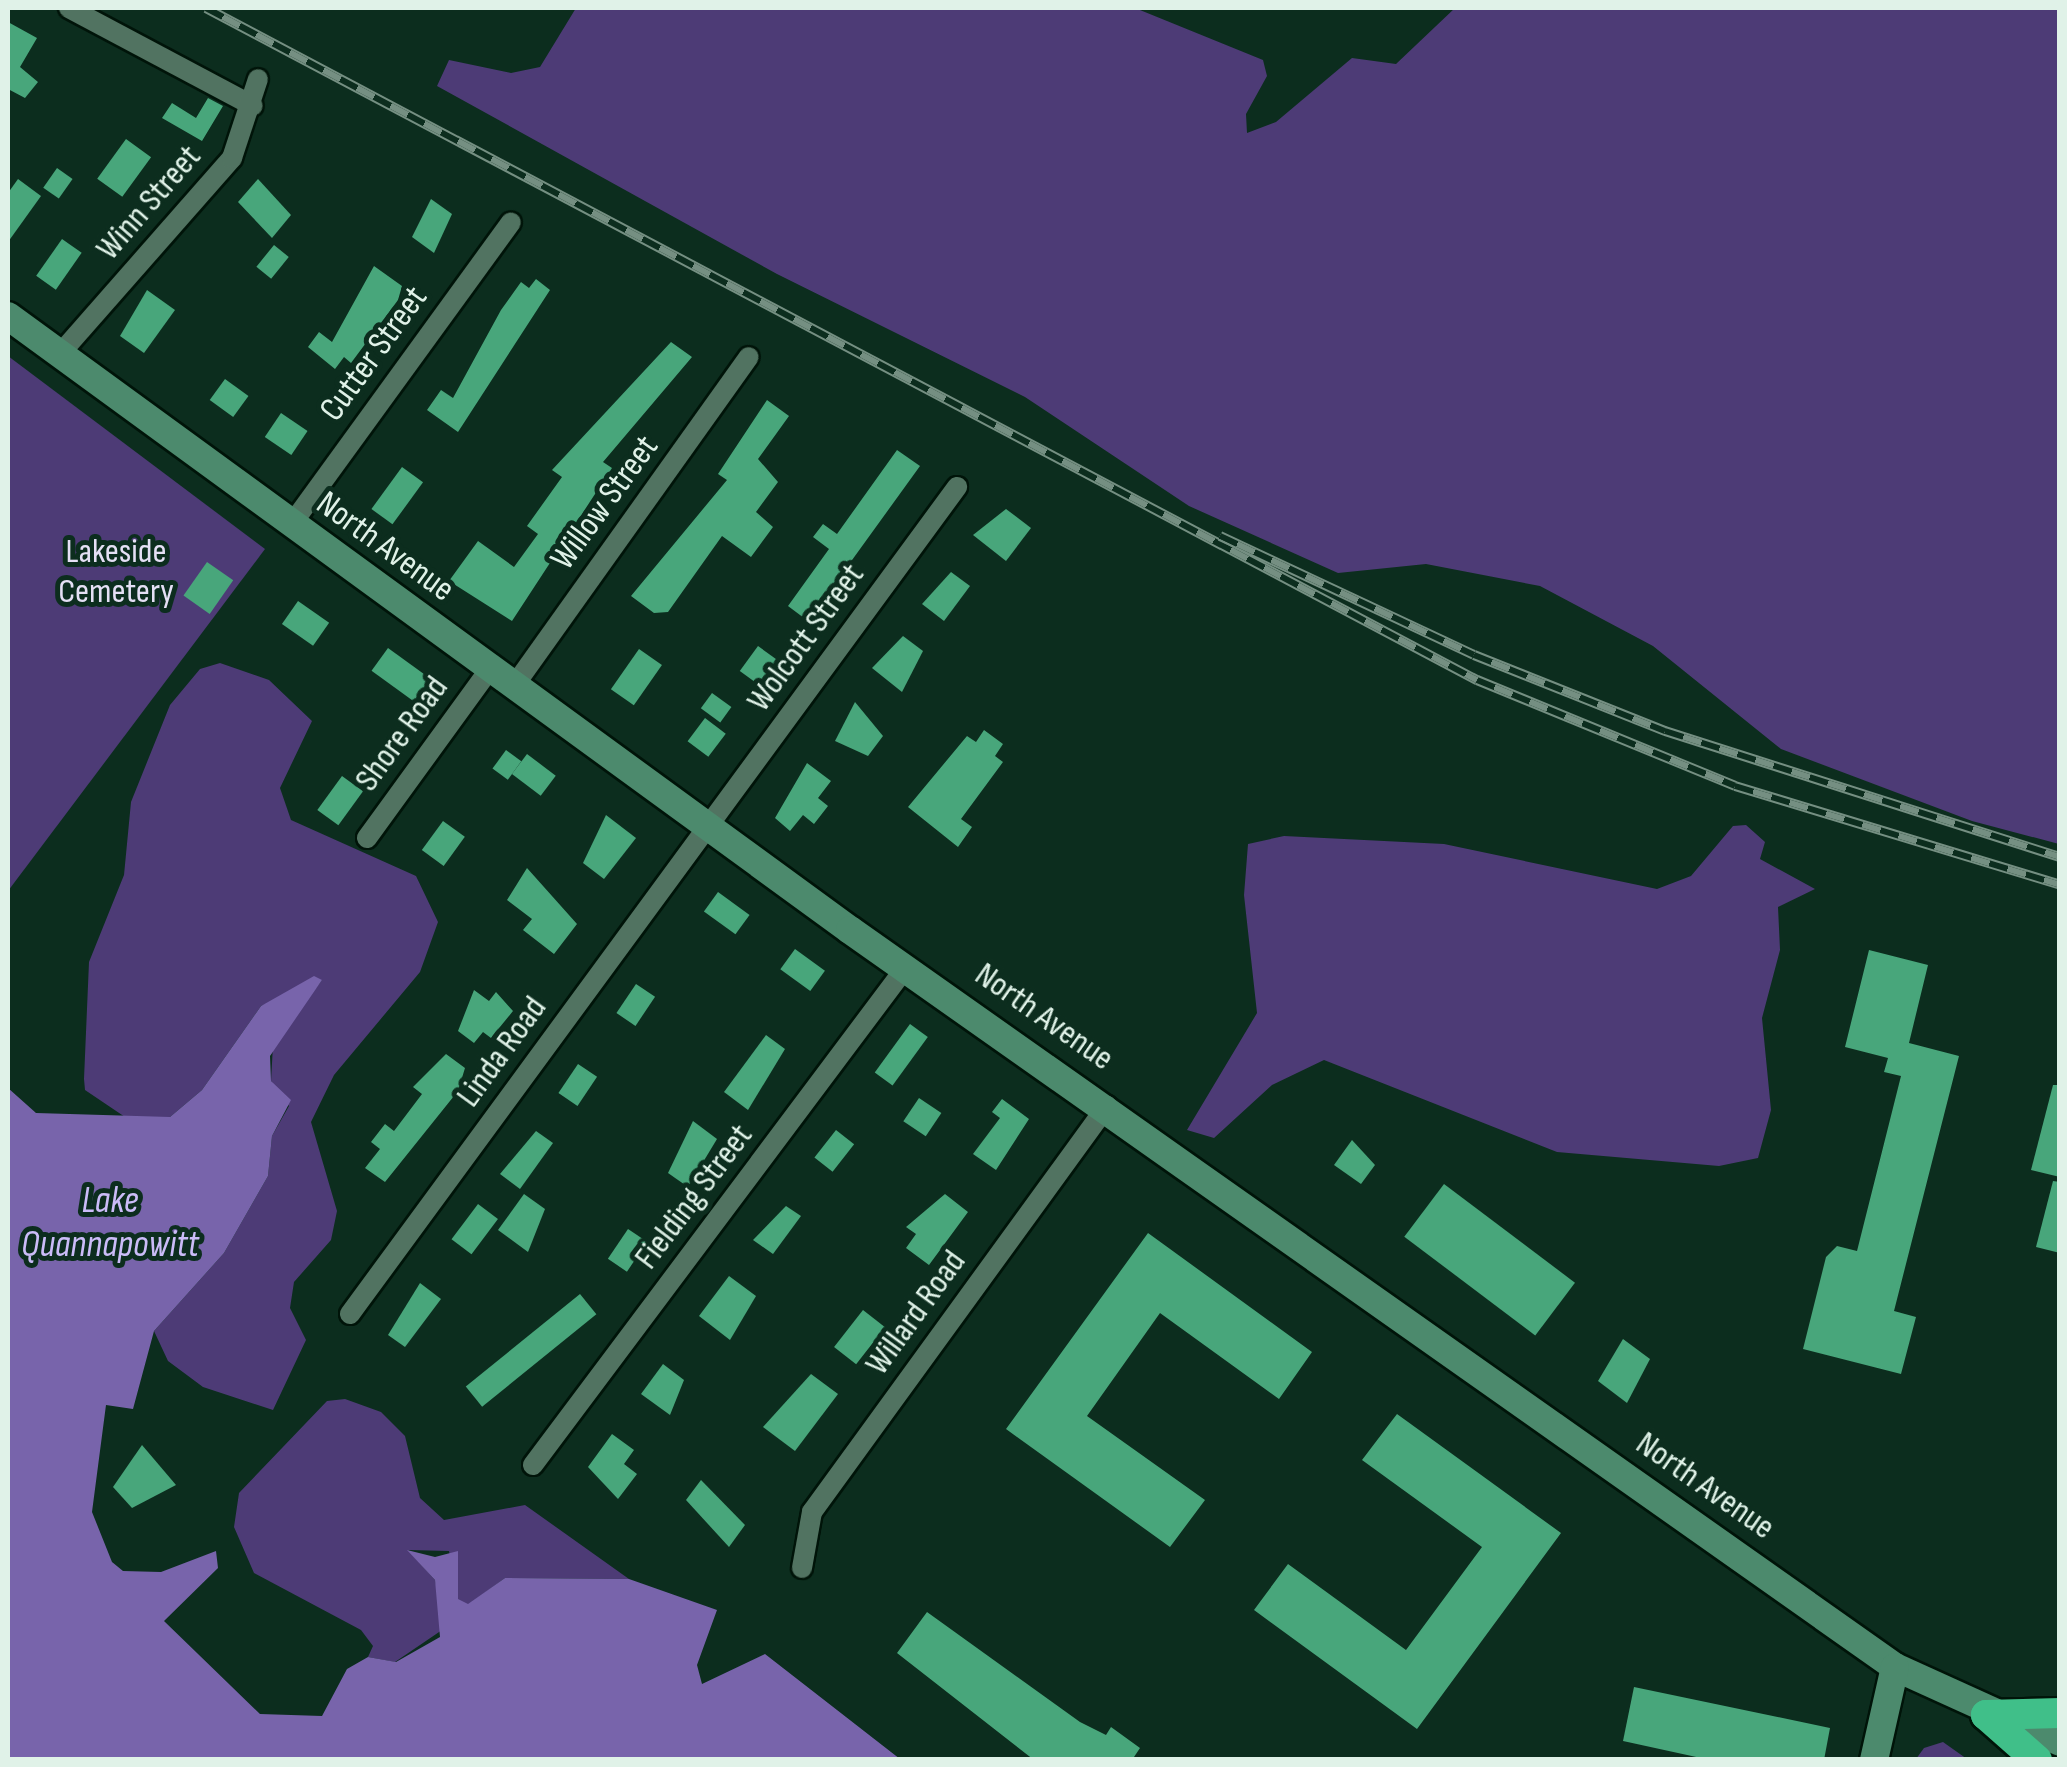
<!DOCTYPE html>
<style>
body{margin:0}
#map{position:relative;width:2067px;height:1767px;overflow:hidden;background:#0c2d1e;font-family:"Sofia Sans Condensed",sans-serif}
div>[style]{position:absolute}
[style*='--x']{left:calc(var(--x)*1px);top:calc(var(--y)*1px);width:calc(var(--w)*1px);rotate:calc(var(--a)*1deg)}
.green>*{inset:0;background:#4d3b76}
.water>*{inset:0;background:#7864ab}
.building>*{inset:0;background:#48a67b;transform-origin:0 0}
.roads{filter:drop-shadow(2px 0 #001409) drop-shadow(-2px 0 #001409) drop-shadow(0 2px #001409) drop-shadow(0 -2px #001409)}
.street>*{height:20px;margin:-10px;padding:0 10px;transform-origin:10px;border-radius:10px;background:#517361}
.secondary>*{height:28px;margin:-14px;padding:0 14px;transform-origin:14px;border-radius:14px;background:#4c8a6d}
.highway>*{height:30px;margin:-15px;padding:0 15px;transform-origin:15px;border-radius:15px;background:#40bf89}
.rail>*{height:10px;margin-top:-5px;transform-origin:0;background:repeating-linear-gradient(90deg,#0c2d1e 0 19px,#758f82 0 38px);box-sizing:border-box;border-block:2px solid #758f82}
span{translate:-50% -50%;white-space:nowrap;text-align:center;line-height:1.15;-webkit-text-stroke:10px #0c2d1e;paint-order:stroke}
.street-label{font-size:35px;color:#e0f2e8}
.park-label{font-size:35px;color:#e5e0f5}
.water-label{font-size:38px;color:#cbbcf8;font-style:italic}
.frame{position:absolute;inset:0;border:10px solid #e0f2e8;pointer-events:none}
</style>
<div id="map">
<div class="green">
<div style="clip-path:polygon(576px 8px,1135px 8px,1263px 60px,1267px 76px,1246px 114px,1247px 133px,1276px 122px,1352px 58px,1396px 64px,1455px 8px,2059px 8px,2059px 844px,1972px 821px,1781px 749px,1653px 646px,1540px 586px,1426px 564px,1338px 573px,1189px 506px,1025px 397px,777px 274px,437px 86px,449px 60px,511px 73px,540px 67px)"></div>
<div style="clip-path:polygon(8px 356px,265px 549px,8px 891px)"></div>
<div style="clip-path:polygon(220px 663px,269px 680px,312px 721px,280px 788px,291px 820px,416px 876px,438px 922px,420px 972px,334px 1075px,311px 1122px,337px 1211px,331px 1240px,294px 1282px,290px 1308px,306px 1340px,273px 1410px,203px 1387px,168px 1361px,154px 1331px,224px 1253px,268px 1176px,272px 1136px,289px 1106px,271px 1081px,273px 1045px,322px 980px,261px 1006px,202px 1090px,170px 1117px,128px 1119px,85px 1090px,84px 1079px,89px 962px,124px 875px,131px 802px,170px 705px,200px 669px)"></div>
<div style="clip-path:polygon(1746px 825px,1765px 842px,1760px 859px,1815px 889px,1778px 907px,1780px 950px,1762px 1018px,1771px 1110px,1758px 1158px,1719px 1166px,1557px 1152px,1324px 1060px,1272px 1085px,1214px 1138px,1187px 1130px,1257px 1013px,1244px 895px,1248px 844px,1284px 836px,1444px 844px,1657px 889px,1691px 876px,1733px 826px)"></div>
<div style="clip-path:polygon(345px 1399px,381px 1412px,405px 1436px,420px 1498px,444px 1520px,525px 1505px,629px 1579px,505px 1578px,468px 1605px,458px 1600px,449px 1551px,408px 1550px,435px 1580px,445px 1628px,395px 1662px,368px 1657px,373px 1646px,361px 1630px,254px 1573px,234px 1527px,239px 1493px,327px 1401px)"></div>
<div style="clip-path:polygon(1943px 1742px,1967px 1759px,1916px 1759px,1924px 1748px)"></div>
</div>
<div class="water">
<div style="clip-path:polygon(314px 976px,322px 980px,270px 1056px,271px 1081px,291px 1100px,272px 1136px,268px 1176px,224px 1253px,154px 1331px,133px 1409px,106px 1405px,92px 1512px,112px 1562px,123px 1571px,161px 1572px,216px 1551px,218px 1568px,164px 1621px,260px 1714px,322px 1716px,347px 1669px,368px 1657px,396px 1662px,440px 1637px,435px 1580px,407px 1550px,435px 1557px,458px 1551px,458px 1599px,468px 1604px,505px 1578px,629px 1579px,717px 1610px,697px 1665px,702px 1684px,765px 1654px,900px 1759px,8px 1759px,8px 1088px,36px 1113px,170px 1117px,202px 1090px,261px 1006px)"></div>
</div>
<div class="building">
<div style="clip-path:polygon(8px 22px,37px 38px,20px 67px,38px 82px,25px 98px,8px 89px)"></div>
<div style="clip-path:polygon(208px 98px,223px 106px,202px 141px,162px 118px,172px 103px,196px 118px)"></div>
<div style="left:126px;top:139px;width:31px;height:49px;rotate:36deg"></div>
<div style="left:57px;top:168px;width:19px;height:24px;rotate:35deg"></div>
<div style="clip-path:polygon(18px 179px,41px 196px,8px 242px,8px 193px)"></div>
<div style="clip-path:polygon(258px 179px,291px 215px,272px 238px,238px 202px)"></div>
<div style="clip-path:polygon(431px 199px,452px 214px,434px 253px,412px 237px)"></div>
<div style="left:62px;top:239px;width:24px;height:45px;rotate:35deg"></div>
<div style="left:274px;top:245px;width:19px;height:28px;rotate:39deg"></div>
<div style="clip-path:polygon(374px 266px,402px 286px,398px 300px,351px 363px,344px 357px,335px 369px,308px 347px,319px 332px,332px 342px)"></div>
<div style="clip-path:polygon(536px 279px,550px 290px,458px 432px,427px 410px,441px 390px,453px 398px,501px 310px,521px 282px,529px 288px)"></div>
<div style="clip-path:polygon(147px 290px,175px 310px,144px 353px,120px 336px)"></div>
<div style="clip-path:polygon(671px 342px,692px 357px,603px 462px,612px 468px,512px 621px,449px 581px,478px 541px,514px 567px,538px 534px,527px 526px,562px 477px,552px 470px)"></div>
<div style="left:225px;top:379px;width:29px;height:26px;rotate:36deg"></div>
<div style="clip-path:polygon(767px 400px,789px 416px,758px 459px,778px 482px,756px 512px,773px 527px,751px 557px,722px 536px,668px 612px,654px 613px,631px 596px,727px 480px,718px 474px)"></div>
<div style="left:281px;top:413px;width:32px;height:29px;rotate:34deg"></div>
<div style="clip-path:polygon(897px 450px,920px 466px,808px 621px,788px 606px,829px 549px,813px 537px,823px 524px,837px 534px)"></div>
<div style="left:402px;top:467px;width:26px;height:52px;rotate:36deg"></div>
<div style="clip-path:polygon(1006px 509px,1031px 528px,1006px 561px,973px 535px)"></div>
<div style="left:207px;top:562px;width:32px;height:41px;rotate:35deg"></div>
<div style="clip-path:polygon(951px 572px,970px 586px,944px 621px,922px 604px)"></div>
<div style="left:298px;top:601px;width:38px;height:28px;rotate:35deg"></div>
<div style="clip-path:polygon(903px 636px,923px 651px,902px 692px,872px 668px)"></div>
<div style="left:758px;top:646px;width:26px;height:31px;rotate:36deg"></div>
<div style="left:388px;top:648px;width:61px;height:28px;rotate:36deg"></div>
<div style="left:639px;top:649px;width:28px;height:49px;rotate:35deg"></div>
<div style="left:712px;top:693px;width:24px;height:19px;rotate:36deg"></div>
<div style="clip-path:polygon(855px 702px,883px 736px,868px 756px,835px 741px)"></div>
<div style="left:705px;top:718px;width:26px;height:29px;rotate:37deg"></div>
<div style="clip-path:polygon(984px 730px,1003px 744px,995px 756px,1003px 762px,961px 819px,972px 827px,958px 847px,908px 807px,967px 736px,976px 742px)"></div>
<div style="left:506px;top:750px;width:19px;height:23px;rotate:36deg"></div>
<div style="left:527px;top:754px;width:36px;height:25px;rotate:37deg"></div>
<div style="clip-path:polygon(807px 763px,831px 781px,818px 798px,828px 806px,814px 824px,803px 815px,790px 831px,775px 818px)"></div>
<div style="left:342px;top:776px;width:26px;height:42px;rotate:36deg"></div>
<div style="clip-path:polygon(606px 815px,636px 838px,604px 879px,583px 863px)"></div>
<div style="left:443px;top:821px;width:27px;height:36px;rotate:36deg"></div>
<div style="clip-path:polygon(527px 868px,577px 924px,554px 954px,523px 930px,532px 919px,507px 900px)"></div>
<div style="left:718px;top:892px;width:39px;height:24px;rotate:36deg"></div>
<div style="left:795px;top:949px;width:37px;height:25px;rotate:36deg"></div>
<div style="clip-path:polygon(1869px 950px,1928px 965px,1909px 1043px,1959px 1056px,1894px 1311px,1916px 1317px,1901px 1374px,1803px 1349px,1826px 1257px,1837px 1246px,1857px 1251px,1901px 1076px,1884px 1072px,1888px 1058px,1845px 1047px)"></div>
<div style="left:636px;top:984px;width:23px;height:35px;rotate:34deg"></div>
<div style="clip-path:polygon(474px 990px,489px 1001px,496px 992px,513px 1011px,491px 1038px,483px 1032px,474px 1043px,458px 1031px)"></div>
<div style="left:910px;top:1024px;width:22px;height:60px;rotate:36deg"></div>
<div style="clip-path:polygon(766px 1035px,785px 1049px,748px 1110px,724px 1092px)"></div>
<div style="clip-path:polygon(446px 1054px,465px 1068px,458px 1091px,385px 1182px,365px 1168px,380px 1149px,371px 1142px,385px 1124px,394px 1131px,422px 1094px,413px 1087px)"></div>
<div style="left:578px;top:1064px;width:23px;height:35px;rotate:34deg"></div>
<div style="clip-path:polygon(2053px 1085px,2060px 1085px,2060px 1177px,2031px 1170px)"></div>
<div style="left:919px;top:1098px;width:27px;height:28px;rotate:34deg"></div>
<div style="clip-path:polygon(1002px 1099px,1029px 1119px,996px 1170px,973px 1154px,1000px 1118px,992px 1112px)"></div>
<div style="clip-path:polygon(693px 1121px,717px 1139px,688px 1187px,668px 1173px)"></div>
<div style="left:836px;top:1130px;width:23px;height:35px;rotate:38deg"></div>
<div style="clip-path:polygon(536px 1131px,553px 1143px,520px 1189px,500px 1174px)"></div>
<div style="clip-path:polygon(1352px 1140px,1375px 1165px,1361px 1184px,1334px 1165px)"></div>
<div style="clip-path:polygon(2053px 1181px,2060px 1182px,2060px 1253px,2036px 1247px)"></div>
<div style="left:1444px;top:1184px;width:164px;height:66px;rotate:37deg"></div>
<div style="clip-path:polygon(524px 1194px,545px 1209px,528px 1252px,498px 1230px)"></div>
<div style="clip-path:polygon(945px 1194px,968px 1212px,929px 1265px,906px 1248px,916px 1234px,906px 1227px)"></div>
<div style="left:478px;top:1204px;width:25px;height:44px;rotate:37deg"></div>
<div style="clip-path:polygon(786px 1206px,801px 1216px,773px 1254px,753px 1240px)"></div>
<div style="left:628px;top:1229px;width:23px;height:36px;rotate:34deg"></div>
<div style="clip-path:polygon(1148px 1233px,1312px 1352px,1279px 1399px,1160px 1313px,1087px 1416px,1205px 1500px,1170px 1547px,1006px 1429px)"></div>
<div style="clip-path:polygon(729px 1276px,756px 1296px,730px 1340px,699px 1316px)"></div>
<div style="clip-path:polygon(420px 1283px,441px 1299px,405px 1347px,388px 1335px)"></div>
<div style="left:580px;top:1294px;width:26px;height:147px;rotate:51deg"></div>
<div style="left:863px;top:1310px;width:28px;height:47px;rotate:38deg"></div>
<div style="clip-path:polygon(1623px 1339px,1650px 1359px,1627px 1403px,1598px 1381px)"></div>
<div style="clip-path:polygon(663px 1364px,684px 1380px,670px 1415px,641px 1394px)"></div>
<div style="clip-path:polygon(811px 1374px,838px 1394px,795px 1451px,763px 1427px)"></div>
<div style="clip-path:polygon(1397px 1414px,1561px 1533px,1417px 1729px,1254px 1610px,1288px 1564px,1406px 1650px,1482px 1547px,1362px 1460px)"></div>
<div style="clip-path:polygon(612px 1434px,634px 1450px,624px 1464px,637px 1474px,618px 1499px,588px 1467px)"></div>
<div style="clip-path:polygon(142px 1445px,176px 1485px,132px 1508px,113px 1487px)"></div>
<div style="clip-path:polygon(701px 1480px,745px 1525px,729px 1547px,686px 1500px)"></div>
<div style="clip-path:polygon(927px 1612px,1080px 1722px,1106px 1735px,1111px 1727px,1140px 1748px,1132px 1760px,1034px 1760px,897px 1653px)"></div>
<div style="clip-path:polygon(1634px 1687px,1830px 1728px,1824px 1760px,1710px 1760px,1623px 1741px)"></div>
</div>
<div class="roads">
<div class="street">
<div style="--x:69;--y:8;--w:208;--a:28"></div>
<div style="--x:59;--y:355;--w:262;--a:-48.7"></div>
<div style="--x:232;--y:158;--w:83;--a:-71.8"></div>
<div style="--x:291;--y:525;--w:374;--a:-54"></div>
<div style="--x:514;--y:686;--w:404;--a:-54.5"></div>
<div style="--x:367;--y:838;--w:209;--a:-54"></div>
<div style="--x:350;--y:1314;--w:1026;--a:-53.72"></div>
<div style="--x:533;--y:1465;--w:622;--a:-53.17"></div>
<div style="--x:802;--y:1568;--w:57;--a:-79.9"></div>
<div style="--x:812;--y:1512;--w:502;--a:-54"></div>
</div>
<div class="secondary">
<div style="--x:8;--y:316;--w:1042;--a:36.1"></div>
<div style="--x:850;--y:930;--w:1279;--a:35.19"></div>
<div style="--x:1895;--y:1667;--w:181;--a:24.4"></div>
<div style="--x:1874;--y:1760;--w:95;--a:-77.3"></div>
</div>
<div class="highway">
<div style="--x:1986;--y:1715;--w:74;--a:-1.5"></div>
<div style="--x:1986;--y:1715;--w:68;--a:41.4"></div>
</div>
</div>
<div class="rail">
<div style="--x:206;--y:8;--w:1438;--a:27.87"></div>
<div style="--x:1477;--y:680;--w:279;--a:22.3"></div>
<div style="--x:1735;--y:786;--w:340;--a:16.9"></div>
<div style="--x:1220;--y:536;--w:280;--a:25.1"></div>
<div style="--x:1474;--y:655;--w:206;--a:21.7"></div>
<div style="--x:1665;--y:731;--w:415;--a:17.7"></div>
</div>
<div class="street-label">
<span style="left:149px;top:203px;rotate:-49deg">Winn Street</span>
<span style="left:374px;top:354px;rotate:-54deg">Cutter Street</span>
<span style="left:605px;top:503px;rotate:-54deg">Willow Street</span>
<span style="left:385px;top:547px;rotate:36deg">North Avenue</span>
<span style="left:806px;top:638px;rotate:-54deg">Wolcott Street</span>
<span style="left:402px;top:734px;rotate:-54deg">Shore Road</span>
<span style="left:1044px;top:1017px;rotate:35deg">North Avenue</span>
<span style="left:502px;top:1052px;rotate:-54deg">Linda Road</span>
<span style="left:694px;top:1197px;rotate:-53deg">Fielding Street</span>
<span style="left:916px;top:1313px;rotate:-54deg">Willard Road</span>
<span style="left:1705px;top:1486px;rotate:35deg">North Avenue</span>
</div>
<div class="park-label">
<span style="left:116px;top:572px">Lakeside<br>Cemetery</span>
</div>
<div class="water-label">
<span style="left:110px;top:1223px">Lake<br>Quannapowitt</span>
</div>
<div class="frame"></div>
</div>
